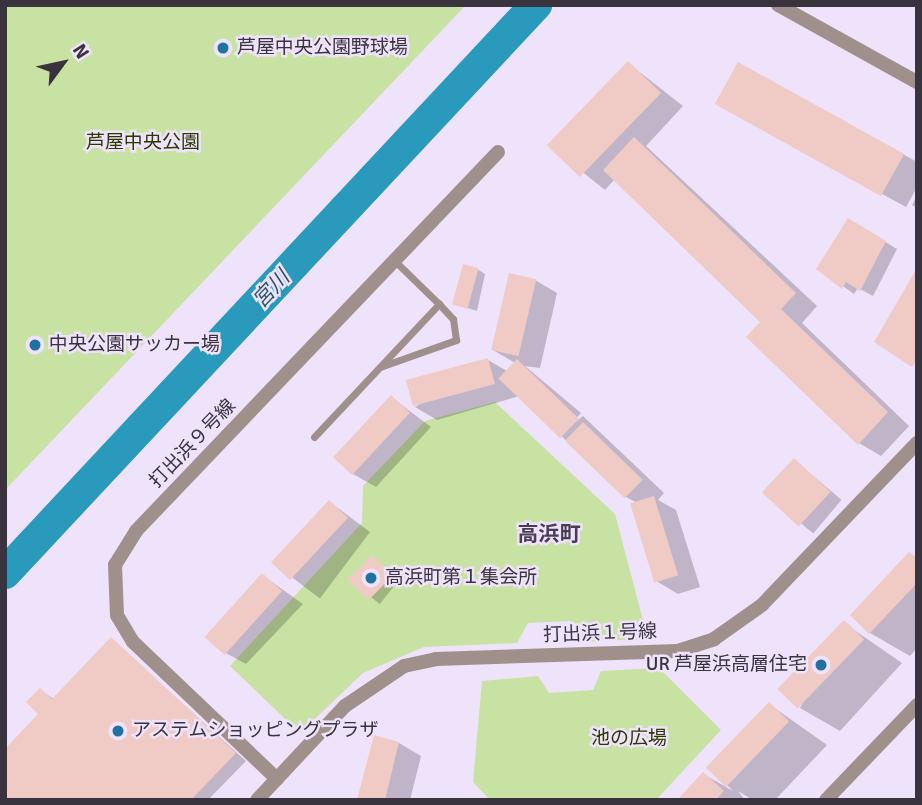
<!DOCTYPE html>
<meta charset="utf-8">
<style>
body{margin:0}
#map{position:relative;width:922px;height:805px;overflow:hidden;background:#efe2fb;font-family:Signika,"Noto Sans JP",sans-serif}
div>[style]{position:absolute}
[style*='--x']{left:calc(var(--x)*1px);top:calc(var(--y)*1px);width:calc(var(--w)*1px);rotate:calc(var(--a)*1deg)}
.green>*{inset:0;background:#c8e2a4}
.shadow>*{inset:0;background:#0003;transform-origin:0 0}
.river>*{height:32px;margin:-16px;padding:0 16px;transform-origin:16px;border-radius:16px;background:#2999bc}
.building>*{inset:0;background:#f0cac4;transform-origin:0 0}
.service>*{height:7px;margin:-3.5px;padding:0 3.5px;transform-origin:3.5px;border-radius:3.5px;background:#a0908c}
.minor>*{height:14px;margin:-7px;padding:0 7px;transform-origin:7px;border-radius:7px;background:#a0908c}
.tertiary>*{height:14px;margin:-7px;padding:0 7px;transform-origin:7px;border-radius:7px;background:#a0908c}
.dots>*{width:19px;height:19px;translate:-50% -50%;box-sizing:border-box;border:4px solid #efe2fb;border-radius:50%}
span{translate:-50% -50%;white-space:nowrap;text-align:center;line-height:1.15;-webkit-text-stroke:5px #efe2fb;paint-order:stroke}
.poi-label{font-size:19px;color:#39333e}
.left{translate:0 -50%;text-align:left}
.right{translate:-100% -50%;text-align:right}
.park-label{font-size:19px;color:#283a00}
.street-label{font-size:19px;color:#39333e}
.water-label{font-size:21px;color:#285565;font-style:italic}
.neighbourhood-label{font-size:21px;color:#493c55;font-weight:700}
.frame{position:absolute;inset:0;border:7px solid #39333e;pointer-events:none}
.north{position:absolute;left:28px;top:28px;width:70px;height:70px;-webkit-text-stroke:5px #efe2fb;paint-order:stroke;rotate:57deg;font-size:19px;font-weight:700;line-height:28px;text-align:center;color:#39333e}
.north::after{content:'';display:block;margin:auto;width:24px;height:32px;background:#39333e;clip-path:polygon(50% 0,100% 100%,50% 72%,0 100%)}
</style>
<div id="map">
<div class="green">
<div style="clip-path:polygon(5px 5px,466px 5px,7px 488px,5px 487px)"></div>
<div style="clip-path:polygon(495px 402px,615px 514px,648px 639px,581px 642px,570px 621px,528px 623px,517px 643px,424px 647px,363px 673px,300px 733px,230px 666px,362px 523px,363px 486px,425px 421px)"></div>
<div style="clip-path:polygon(659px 668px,721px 730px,656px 800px,490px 800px,473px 782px,482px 681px,538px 676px,549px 693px,593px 690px,601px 671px)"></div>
</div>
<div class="shadow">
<div style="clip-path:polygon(628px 63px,683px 106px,646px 146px,817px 306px,802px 323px,909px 426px,881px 456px,859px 443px,763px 322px,615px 179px,605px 190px,550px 146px)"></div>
<div style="clip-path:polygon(739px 64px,917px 162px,917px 187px,906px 207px,739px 116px)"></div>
<div style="clip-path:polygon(917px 196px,917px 208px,912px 205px)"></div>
<div style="clip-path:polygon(849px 220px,897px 249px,873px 296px,858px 288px,854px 294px,819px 269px)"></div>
<div style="clip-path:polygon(477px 269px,485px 274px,477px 311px,456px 304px)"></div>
<div style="clip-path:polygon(535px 280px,557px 293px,540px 368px,525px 366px,581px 413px,561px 434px,583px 416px,664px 493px,658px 500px,676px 510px,700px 587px,678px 594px,656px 581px,637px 503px,626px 497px,519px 396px,437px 420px,415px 407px,488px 360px,507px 371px,515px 363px,493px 350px)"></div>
<div style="clip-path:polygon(391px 397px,431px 427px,376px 487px,353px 474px)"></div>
<div style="left:794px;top:460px;width:62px;height:44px;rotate:40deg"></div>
<div style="left:330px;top:502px;width:50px;height:83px;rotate:37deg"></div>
<div style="clip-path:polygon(910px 554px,917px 558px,917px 648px,910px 656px,870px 633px)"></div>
<div style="left:372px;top:558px;width:35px;height:31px;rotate:39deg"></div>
<div style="clip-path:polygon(262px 575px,303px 604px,246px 664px,224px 652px)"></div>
<div style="clip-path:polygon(844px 623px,902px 663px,840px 731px,800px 708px)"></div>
<div style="clip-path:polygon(111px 639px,246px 761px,208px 800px,5px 800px,41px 714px,40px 690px,54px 699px)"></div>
<div style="clip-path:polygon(769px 704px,827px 745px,775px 800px,753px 800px,738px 791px,745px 800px,679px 800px,703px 774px,733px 791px,710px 768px)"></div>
<div style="clip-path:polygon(399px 743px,421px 756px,410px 800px,359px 800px)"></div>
</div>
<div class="river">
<div style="--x:5;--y:573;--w:778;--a:-46.93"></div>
</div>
<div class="building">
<div style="left:628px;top:61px;width:46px;height:117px;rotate:44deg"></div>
<div style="left:738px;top:62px;width:190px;height:48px;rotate:29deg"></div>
<div style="clip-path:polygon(634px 137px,796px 293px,781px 309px,888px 412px,858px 445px,746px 337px,760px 322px,603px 170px)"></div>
<div style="clip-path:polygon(848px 218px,886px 241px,860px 291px,846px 282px,842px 289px,816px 269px)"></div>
<div style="left:463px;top:264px;width:16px;height:42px;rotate:15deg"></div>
<div style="clip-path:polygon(917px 268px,917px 360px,912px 367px,874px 342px)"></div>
<div style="left:509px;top:273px;width:28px;height:79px;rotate:13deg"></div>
<div style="left:488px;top:358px;width:27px;height:85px;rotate:75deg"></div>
<div style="left:517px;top:359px;width:86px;height:27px;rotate:44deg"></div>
<div style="left:391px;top:395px;width:26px;height:85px;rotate:43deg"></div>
<div style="left:583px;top:422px;width:83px;height:26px;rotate:44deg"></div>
<div style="left:794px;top:458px;width:50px;height:47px;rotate:43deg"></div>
<div style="left:654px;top:496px;width:83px;height:25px;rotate:73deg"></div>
<div style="left:329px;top:500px;width:26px;height:85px;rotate:43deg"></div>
<div style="clip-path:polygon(909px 552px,917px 559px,917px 583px,869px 634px,850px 615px)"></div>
<div style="left:372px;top:555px;width:29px;height:35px;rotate:44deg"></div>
<div style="left:262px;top:573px;width:27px;height:86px;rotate:42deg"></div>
<div style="left:844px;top:620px;width:28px;height:96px;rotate:44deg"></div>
<div style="clip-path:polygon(111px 637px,236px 753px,191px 800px,5px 800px,5px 749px,38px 714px,26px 702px,40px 688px,52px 699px)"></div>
<div style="left:769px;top:702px;width:28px;height:91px;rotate:44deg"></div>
<div style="clip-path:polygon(374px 735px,399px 742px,385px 800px,357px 800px)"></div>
<div style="clip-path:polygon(703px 772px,724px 791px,716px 800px,677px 800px)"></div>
</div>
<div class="service">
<div style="--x:380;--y:367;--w:81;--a:-19.6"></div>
<div style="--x:456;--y:340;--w:21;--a:-98"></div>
<div style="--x:453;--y:319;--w:21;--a:-133"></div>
<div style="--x:314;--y:437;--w:183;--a:-46.8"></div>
<div style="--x:439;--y:304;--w:62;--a:-135.7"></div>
</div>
<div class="minor">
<div style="--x:277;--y:779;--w:199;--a:-136.4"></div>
<div style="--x:133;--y:642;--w:31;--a:-121"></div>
<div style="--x:117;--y:615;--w:50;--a:-92.3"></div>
<div style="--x:115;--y:565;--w:40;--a:-58"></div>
<div style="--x:136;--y:531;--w:524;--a:-46.31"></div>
<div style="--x:826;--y:800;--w:132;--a:-46.2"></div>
</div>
<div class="tertiary">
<div style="--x:778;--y:5;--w:159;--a:29"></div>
<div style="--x:257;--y:800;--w:129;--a:-46.9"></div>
<div style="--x:345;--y:706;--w:71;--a:-34.1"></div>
<div style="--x:404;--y:666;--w:33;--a:-12"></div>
<div style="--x:436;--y:659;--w:242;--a:-1.9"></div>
<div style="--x:678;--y:651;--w:38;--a:-18"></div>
<div style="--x:714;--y:639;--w:59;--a:-35.3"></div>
<div style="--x:762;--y:605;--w:224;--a:-46.3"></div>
</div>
<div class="dots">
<div style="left:223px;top:48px;background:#2271a3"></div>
<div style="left:35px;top:345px;background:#2271a3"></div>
<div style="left:371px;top:578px;background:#2271a3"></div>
<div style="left:821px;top:665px;background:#2271a3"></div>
<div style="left:118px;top:731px;background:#2271a3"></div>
</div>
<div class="poi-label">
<span class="left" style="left:237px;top:48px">芦屋中央公園野球場</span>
<span class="left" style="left:49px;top:345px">中央公園サッカー場</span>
<span class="left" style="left:385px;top:578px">高浜町第１集会所</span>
<span class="right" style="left:807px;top:665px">UR 芦屋浜高層住宅</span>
<span class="left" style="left:132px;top:731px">アステムショッピングプラザ</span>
</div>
<div class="park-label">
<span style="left:143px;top:143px">芦屋中央公園</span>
<span style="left:629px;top:739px">池の広場</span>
</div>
<div class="street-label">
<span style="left:193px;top:444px;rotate:-46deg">打出浜９号線</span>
<span style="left:600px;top:634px;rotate:-2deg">打出浜１号線</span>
</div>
<div class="water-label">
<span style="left:271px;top:289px;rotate:-47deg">宮川</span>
</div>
<div class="neighbourhood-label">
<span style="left:549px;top:534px">高浜町</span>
</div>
<div class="frame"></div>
<div class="north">N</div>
</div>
